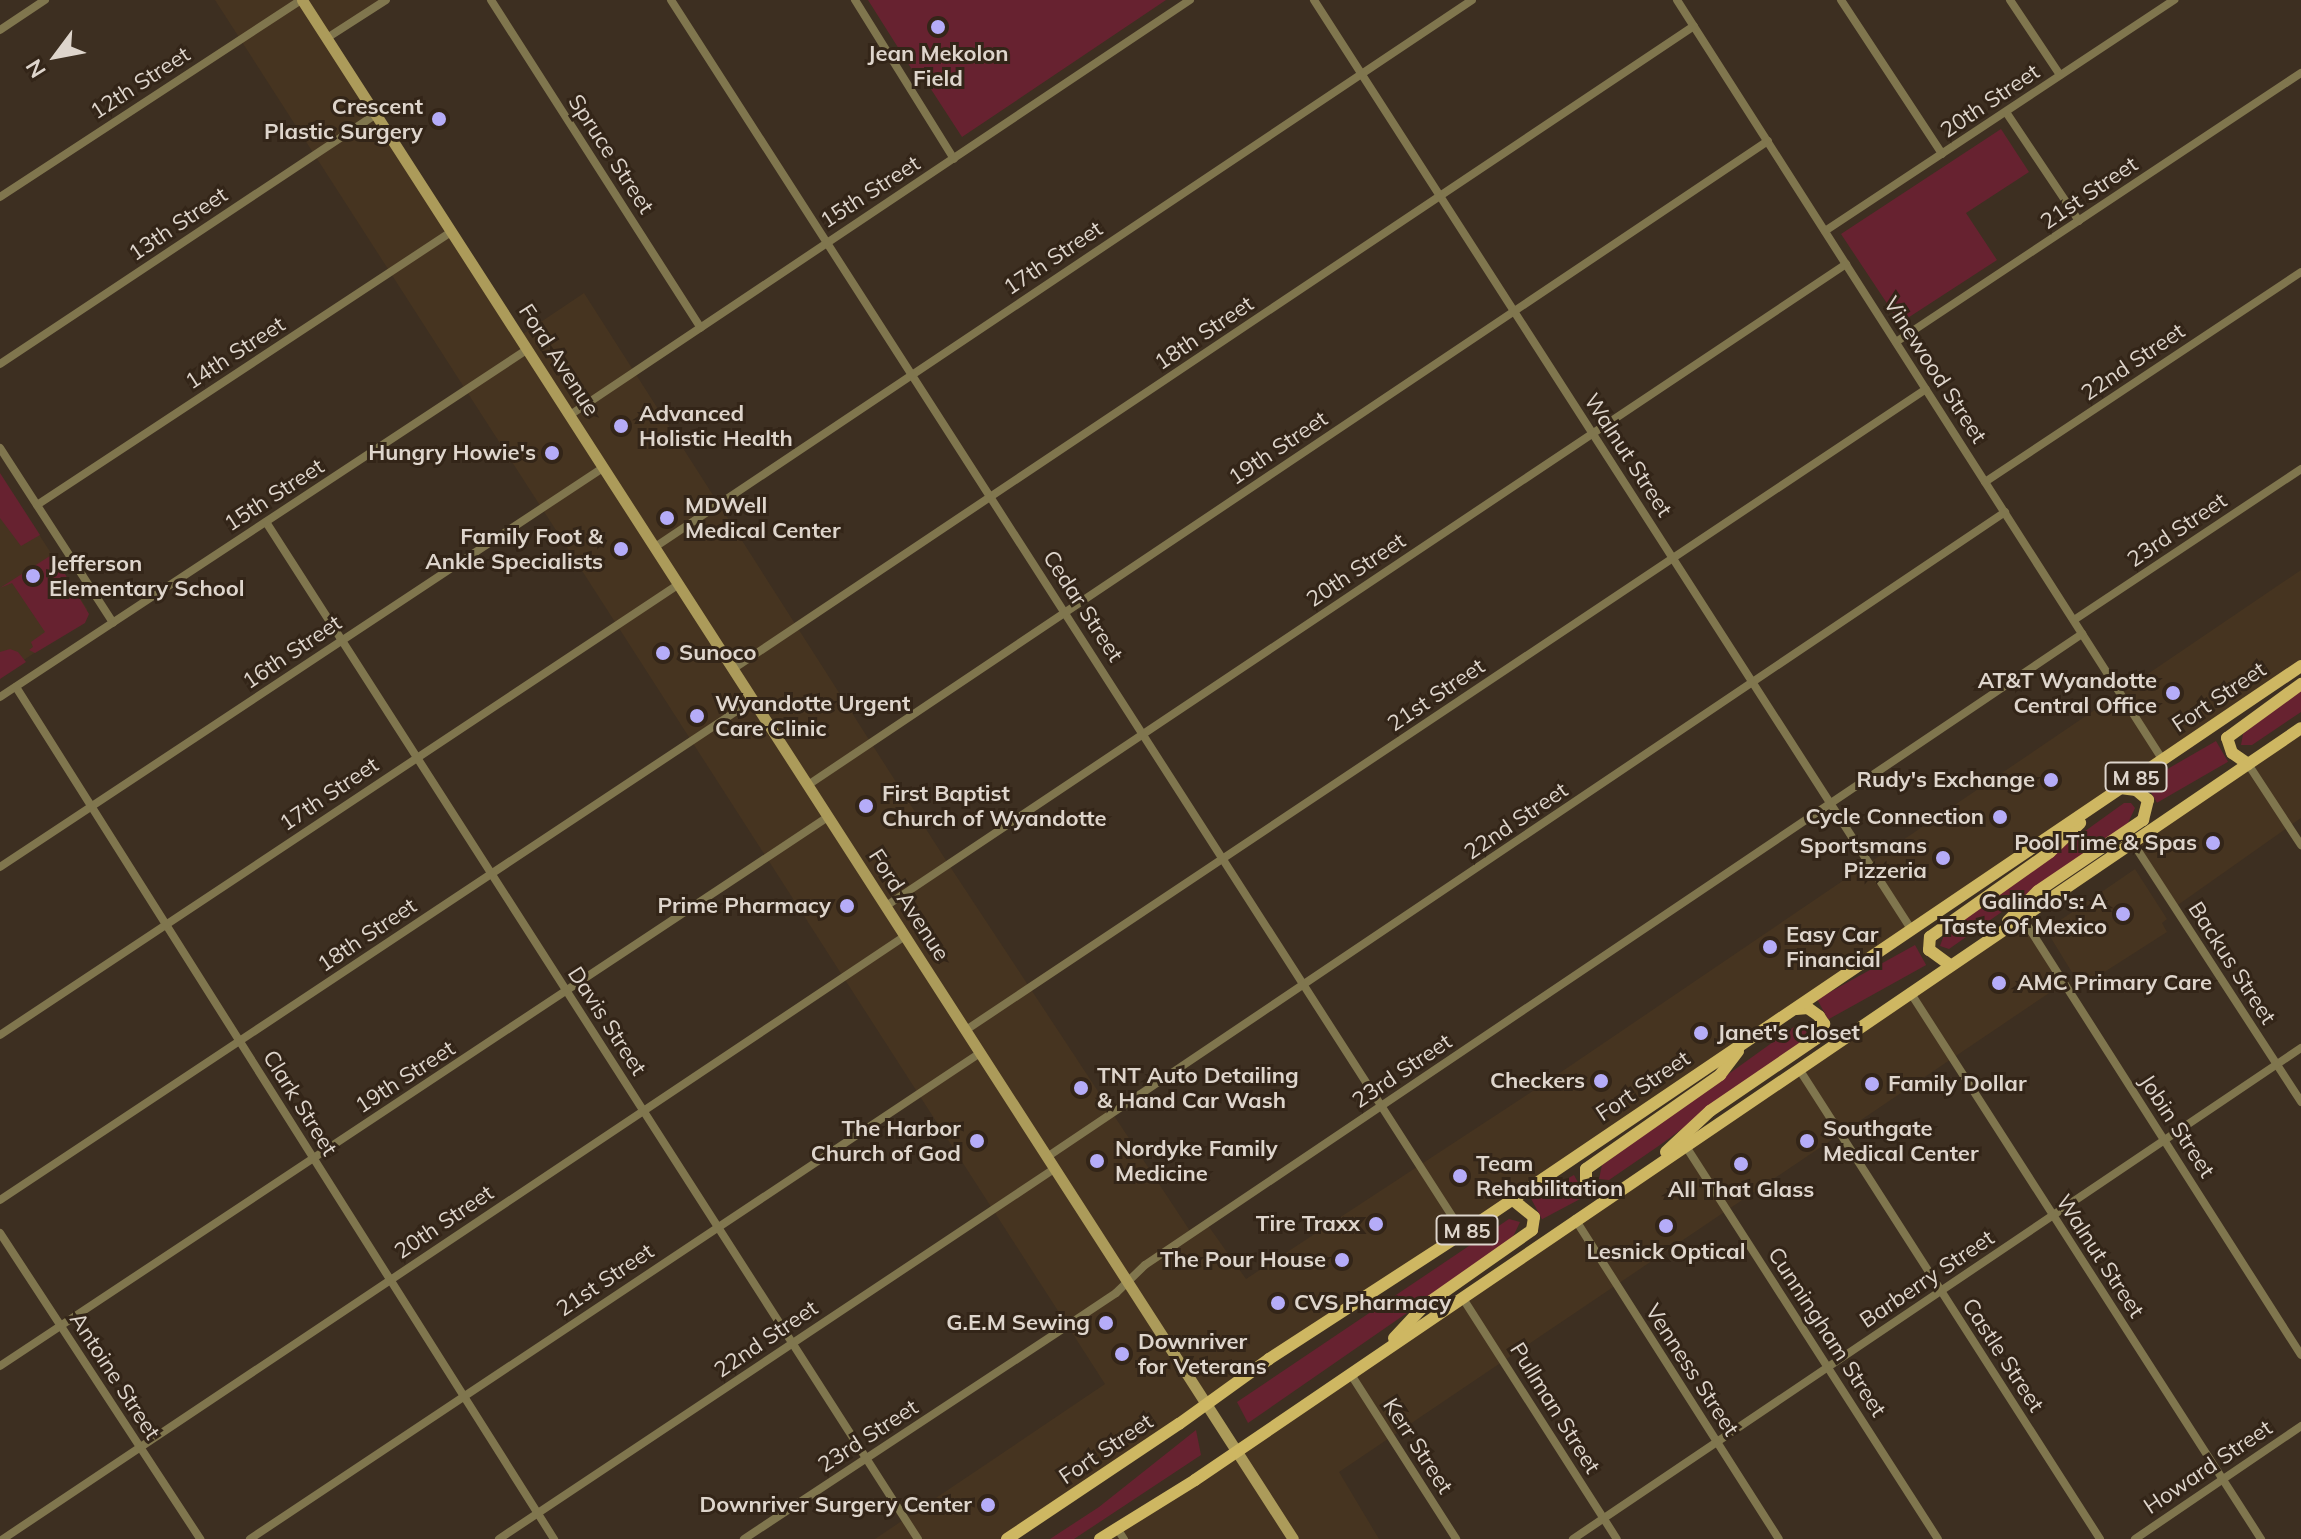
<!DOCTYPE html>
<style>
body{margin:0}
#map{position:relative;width:2301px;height:1539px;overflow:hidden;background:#3d2f21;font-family:Mulish,sans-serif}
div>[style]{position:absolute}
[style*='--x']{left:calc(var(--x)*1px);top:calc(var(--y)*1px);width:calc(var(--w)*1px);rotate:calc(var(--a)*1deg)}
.built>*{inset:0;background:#463420}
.green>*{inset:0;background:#672230;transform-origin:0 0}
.minor>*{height:8px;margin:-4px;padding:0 4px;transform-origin:4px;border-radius:4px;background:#80764e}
.secondary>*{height:11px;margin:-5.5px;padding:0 5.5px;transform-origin:5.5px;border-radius:5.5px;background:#ac9b5a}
.primary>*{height:12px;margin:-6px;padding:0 6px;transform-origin:6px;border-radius:6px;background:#ceb762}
.dots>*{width:22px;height:22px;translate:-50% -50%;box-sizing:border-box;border:4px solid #332518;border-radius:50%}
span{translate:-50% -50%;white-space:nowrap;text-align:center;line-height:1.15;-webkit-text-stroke:6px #332518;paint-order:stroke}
.shield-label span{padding:2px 6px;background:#332518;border:2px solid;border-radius:6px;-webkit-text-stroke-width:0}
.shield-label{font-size:20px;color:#ded5cc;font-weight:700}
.poi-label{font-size:22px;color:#ded5cc;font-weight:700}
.right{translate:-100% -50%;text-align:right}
.left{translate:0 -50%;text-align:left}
.street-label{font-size:22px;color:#ded5cc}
.north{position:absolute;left:16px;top:16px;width:80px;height:80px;-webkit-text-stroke:6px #332518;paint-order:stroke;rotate:238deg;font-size:22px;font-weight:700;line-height:32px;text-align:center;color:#ded5cc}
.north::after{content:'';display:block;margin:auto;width:28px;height:36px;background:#ded5cc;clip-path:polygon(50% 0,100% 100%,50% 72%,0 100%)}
</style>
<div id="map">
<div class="built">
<div style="clip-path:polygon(215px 0,386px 0,328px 38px,520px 336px,584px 293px,949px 865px,1192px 1234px,1207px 1224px,1246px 1279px,1539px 1087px,2301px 570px,2301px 666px,1007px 1539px,875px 1539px,1105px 1384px)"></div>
<div style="clip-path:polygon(0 474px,87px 609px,85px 619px,0 676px)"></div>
<div style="clip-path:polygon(2301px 728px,2301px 818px,2175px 907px,2133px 843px)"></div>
<div style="clip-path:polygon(2135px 869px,2167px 919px,2162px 923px,2167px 932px,2081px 987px,2046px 930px)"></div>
<div style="clip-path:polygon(2022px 917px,2064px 983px,1339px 1472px,1379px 1539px,1100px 1539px)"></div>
</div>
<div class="green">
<div style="clip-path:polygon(868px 0,1166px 0,962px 137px,925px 80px,916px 76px)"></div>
<div style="clip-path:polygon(2001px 129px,2029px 172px,1966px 213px,1997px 260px,1900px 323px,1841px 234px)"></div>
<div style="clip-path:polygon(0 473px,40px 535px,21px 546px,0 518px)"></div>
<div style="clip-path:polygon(53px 554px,89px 614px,85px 623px,35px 653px,29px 650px,33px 647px,31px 642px,45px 632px,12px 583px,0 588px)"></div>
<div style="clip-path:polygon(10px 649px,18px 652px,26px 662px,0 679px,0 652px)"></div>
<div style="clip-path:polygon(2301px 689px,2301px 712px,2252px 745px,2241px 745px,2243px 734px)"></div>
<div style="left:2216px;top:741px;width:24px;height:82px;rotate:60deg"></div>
<div style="clip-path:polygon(2124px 803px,2131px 803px,2135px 808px,2128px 823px,1949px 949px,1940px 946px,1945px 932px)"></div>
<div style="left:1915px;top:945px;width:23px;height:112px;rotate:61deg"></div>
<div style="clip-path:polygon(1798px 1024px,1804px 1024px,1809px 1028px,1800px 1043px,1660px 1145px,1609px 1180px,1599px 1179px,1602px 1165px)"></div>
<div style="left:1574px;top:1175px;width:24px;height:49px;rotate:62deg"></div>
<div style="clip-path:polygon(1509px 1219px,1520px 1222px,1511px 1241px,1248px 1423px,1237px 1402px)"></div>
<div style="clip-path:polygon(1196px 1430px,1201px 1455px,1074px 1539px,1050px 1539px,1099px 1507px)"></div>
</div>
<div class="minor">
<div style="--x:491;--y:0;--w:389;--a:57.4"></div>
<div style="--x:671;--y:0;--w:1465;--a:57.29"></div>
<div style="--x:855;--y:0;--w:187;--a:58.1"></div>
<div style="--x:1314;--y:0;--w:1104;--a:57.27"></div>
<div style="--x:1677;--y:0;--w:901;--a:57.42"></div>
<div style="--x:1841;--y:0;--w:184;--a:56.7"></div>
<div style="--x:2010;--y:0;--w:90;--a:56.3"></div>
<div style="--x:0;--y:30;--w:54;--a:-33.7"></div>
<div style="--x:327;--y:38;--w:70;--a:-32.8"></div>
<div style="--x:2006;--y:112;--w:131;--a:56.2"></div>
<div style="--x:0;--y:197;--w:360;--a:-33.2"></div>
<div style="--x:1825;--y:231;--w:419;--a:-33.5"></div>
<div style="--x:1896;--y:342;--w:486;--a:-33.6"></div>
<div style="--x:0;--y:364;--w:452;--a:-33.6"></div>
<div style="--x:570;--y:415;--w:746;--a:-33.8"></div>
<div style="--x:0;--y:448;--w:208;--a:57.1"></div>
<div style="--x:1985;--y:482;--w:379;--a:-33.6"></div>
<div style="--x:37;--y:505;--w:497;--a:-33.4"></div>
<div style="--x:266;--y:522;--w:1208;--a:57.34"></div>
<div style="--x:655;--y:547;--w:983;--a:-33.8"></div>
<div style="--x:2074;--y:620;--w:273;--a:-33.6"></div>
<div style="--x:733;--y:669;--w:1156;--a:-33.79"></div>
<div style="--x:16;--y:687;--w:1008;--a:57.73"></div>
<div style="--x:0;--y:697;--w:632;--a:-33.39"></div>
<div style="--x:2248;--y:764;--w:97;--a:56.8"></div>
<div style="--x:808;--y:785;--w:1156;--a:-33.86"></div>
<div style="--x:2133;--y:843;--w:309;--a:57"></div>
<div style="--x:0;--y:867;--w:724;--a:-33.51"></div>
<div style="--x:886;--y:906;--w:1155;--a:-33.77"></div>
<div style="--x:2022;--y:917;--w:519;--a:57.5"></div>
<div style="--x:1910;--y:992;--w:650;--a:57.31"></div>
<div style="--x:966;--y:1030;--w:1154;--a:-33.73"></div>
<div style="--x:0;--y:1035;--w:815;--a:-33.59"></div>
<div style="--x:1799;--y:1069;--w:558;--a:57.36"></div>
<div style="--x:1685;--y:1145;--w:468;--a:57.3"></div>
<div style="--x:1047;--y:1157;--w:1155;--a:-33.95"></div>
<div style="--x:0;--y:1200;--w:904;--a:-33.58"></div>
<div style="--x:1575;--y:1219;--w:379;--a:57.5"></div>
<div style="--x:0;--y:1233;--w:366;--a:56.8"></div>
<div style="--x:1462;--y:1297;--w:287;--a:57.4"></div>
<div style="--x:0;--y:1366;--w:993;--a:-33.55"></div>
<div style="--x:1350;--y:1373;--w:197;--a:57.4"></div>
<div style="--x:1117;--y:1528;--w:13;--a:58"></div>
<div style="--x:3;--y:1539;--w:1085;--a:-33.76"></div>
<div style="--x:250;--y:1539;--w:877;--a:-33.65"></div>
<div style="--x:499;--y:1539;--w:667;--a:-33.69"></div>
<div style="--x:744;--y:1539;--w:388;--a:-33.4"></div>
<div style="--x:1068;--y:1325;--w:58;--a:-33.7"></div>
<div style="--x:1116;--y:1293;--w:40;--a:-44"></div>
<div style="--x:1145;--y:1265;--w:1130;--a:-33.96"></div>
<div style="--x:1573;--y:1539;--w:878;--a:-34"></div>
<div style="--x:2135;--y:1539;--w:201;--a:-34.2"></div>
</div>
<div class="secondary">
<div style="--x:302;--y:0;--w:1830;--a:57.22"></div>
</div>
<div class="primary">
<div style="--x:2248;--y:764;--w:19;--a:-145"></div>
<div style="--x:2232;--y:753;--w:16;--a:-108"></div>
<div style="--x:2227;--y:738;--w:92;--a:-36.1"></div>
<div style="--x:2008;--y:921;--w:42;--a:-45"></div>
<div style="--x:2038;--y:891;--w:127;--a:-34.1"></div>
<div style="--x:2143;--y:820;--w:21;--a:-76"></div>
<div style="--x:2148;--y:800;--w:16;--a:-140"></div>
<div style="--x:2136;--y:790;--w:16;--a:-173"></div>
<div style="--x:1950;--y:965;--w:26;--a:-144"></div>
<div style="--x:1929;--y:950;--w:13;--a:-86"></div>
<div style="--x:1930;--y:937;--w:147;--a:-35.3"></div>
<div style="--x:2050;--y:852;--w:42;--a:-44"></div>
<div style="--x:1666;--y:1152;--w:60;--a:-43"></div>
<div style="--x:1710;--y:1111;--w:130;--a:-34.3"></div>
<div style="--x:1817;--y:1038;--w:16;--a:-63"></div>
<div style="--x:1824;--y:1024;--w:9;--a:-122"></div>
<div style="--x:1819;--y:1016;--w:14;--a:-144"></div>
<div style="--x:1808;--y:1008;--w:12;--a:175"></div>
<div style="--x:1613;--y:1194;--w:21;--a:-166"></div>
<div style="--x:1593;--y:1189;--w:10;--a:-135"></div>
<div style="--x:1586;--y:1182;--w:13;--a:-90"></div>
<div style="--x:1586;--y:1169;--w:164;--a:-35"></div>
<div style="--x:1720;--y:1075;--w:30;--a:-53"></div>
<div style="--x:1394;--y:1338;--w:44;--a:-46.8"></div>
<div style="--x:1424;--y:1306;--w:132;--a:-35.1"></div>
<div style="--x:1532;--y:1230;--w:13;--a:-81"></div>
<div style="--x:1534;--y:1217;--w:28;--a:-141"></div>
<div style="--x:1007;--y:1539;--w:207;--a:-33.8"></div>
<div style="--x:1179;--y:1424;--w:111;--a:-35.8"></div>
<div style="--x:1269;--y:1359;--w:231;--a:-33"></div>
<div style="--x:1463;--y:1233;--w:1012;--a:-34.08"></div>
<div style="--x:1100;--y:1539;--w:112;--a:-31.8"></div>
<div style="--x:1195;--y:1480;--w:1337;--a:-34.21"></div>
</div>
<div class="dots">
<div style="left:938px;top:27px;background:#b5acf8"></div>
<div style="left:439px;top:119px;background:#b5acf8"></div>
<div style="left:621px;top:426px;background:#b5acf8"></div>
<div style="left:552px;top:453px;background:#b5acf8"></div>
<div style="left:667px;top:518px;background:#b5acf8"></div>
<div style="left:621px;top:549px;background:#b5acf8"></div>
<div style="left:33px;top:576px;background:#b5acf8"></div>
<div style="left:663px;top:653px;background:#b5acf8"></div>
<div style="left:2173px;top:693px;background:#b5acf8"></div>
<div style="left:697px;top:716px;background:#b5acf8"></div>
<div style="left:2051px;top:780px;background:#b5acf8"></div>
<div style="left:866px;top:806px;background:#b5acf8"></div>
<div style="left:2000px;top:817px;background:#b5acf8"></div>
<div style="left:2213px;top:843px;background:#b5acf8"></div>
<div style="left:1943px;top:858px;background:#b5acf8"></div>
<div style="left:847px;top:906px;background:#b5acf8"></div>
<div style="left:2123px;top:914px;background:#b5acf8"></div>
<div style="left:1770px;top:947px;background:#b5acf8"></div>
<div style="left:1999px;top:983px;background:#b5acf8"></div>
<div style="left:1701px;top:1033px;background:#b5acf8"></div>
<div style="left:1601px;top:1081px;background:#b5acf8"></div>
<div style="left:1872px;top:1084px;background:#b5acf8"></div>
<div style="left:1081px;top:1088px;background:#b5acf8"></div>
<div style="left:977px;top:1141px;background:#b5acf8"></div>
<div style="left:1807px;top:1141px;background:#b5acf8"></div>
<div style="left:1097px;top:1161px;background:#b5acf8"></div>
<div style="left:1741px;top:1164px;background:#b5acf8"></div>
<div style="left:1460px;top:1176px;background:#b5acf8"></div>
<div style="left:1376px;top:1224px;background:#b5acf8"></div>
<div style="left:1666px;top:1226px;background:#b5acf8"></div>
<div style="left:1342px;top:1260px;background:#b5acf8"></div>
<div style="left:1278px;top:1303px;background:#b5acf8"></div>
<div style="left:1106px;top:1323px;background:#b5acf8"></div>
<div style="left:1122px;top:1354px;background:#b5acf8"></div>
<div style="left:988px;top:1505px;background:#b5acf8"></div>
</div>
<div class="shield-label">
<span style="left:2136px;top:777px">M 85</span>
<span style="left:1467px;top:1230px">M 85</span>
</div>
<div class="poi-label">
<span style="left:938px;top:66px">Jean Mekolon<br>Field</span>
<span class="right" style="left:423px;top:119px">Crescent<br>Plastic Surgery</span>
<span class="left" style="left:639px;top:426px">Advanced<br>Holistic Health</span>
<span class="right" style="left:536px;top:453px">Hungry Howie's</span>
<span class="left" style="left:685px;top:518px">MDWell<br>Medical Center</span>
<span class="right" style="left:603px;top:549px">Family Foot &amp;<br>Ankle Specialists</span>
<span class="left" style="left:49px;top:576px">Jefferson<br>Elementary School</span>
<span class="left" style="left:679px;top:653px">Sunoco</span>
<span class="right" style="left:2157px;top:693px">AT&amp;T Wyandotte<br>Central Office</span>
<span class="left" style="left:715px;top:716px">Wyandotte Urgent<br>Care Clinic</span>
<span class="right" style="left:2035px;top:780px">Rudy's Exchange</span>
<span class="left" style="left:882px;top:806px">First Baptist<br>Church of Wyandotte</span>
<span class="right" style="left:1984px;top:817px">Cycle Connection</span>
<span class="right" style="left:2197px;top:843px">Pool Time &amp; Spas</span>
<span class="right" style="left:1927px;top:858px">Sportsmans<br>Pizzeria</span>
<span class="right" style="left:2107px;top:914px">Galindo's: A<br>Taste Of Mexico</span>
<span class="right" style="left:831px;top:906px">Prime Pharmacy</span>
<span class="left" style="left:1786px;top:947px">Easy Car<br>Financial</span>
<span class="left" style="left:2017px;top:983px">AMC Primary Care</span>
<span class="left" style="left:1717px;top:1033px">Janet's Closet</span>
<span class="left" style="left:1097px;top:1088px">TNT Auto Detailing<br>&amp; Hand Car Wash</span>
<span class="right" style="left:1585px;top:1081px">Checkers</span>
<span class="left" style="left:1888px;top:1084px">Family Dollar</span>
<span class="right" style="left:961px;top:1141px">The Harbor<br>Church of God</span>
<span class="left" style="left:1823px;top:1141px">Southgate<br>Medical Center</span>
<span class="left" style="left:1115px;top:1161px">Nordyke Family<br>Medicine</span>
<span class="left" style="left:1476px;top:1176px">Team<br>Rehabilitation</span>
<span style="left:1741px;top:1190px">All That Glass</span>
<span class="right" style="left:1360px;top:1224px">Tire Traxx</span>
<span style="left:1666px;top:1252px">Lesnick Optical</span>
<span class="right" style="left:1326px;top:1260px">The Pour House</span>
<span class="left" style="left:1294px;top:1303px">CVS Pharmacy</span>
<span class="right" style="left:1090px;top:1323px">G.E.M Sewing</span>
<span class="left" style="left:1138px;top:1354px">Downriver<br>for Veterans</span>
<span class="right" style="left:972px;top:1505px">Downriver Surgery Center</span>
</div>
<div class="street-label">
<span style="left:140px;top:83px;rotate:-33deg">12th Street</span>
<span style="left:1990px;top:101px;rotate:-34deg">20th Street</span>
<span style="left:611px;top:154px;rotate:57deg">Spruce Street</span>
<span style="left:870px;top:192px;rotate:-33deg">15th Street</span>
<span style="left:2089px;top:193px;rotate:-34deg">21st Street</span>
<span style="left:178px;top:224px;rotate:-34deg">13th Street</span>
<span style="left:1053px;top:258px;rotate:-34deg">17th Street</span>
<span style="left:1204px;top:333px;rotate:-34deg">18th Street</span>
<span style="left:235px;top:353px;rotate:-33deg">14th Street</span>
<span style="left:559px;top:360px;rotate:57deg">Ford Avenue</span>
<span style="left:2133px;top:362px;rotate:-34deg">22nd Street</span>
<span style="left:1935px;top:370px;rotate:57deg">Vinewood Street</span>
<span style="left:1278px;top:448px;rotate:-34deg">19th Street</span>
<span style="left:1628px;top:455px;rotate:57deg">Walnut Street</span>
<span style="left:274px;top:495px;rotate:-33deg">15th Street</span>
<span style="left:2177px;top:530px;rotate:-34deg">23rd Street</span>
<span style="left:1356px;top:570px;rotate:-34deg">20th Street</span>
<span style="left:1083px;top:606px;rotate:57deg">Cedar Street</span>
<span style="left:292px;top:652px;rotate:-34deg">16th Street</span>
<span style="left:1436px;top:695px;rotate:-34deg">21st Street</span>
<span style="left:2219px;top:697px;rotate:-34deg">Fort Street</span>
<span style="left:329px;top:794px;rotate:-34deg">17th Street</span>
<span style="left:1516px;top:821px;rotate:-34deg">22nd Street</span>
<span style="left:909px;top:905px;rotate:57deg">Ford Avenue</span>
<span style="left:367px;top:935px;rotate:-34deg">18th Street</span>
<span style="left:2232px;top:963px;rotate:57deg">Backus Street</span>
<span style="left:607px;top:1021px;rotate:57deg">Davis Street</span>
<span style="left:1402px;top:1071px;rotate:-34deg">23rd Street</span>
<span style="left:405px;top:1077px;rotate:-33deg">19th Street</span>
<span style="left:1643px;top:1086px;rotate:-34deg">Fort Street</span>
<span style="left:300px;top:1103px;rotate:58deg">Clark Street</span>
<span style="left:2177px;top:1126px;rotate:57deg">Jobin Street</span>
<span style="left:444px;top:1222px;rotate:-34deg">20th Street</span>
<span style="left:2100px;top:1256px;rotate:57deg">Walnut Street</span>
<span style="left:1927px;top:1279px;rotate:-34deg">Barberry Street</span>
<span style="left:605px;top:1280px;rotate:-34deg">21st Street</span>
<span style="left:1827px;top:1332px;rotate:57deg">Cunningham Street</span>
<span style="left:766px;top:1339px;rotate:-34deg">22nd Street</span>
<span style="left:2003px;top:1355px;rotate:57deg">Castle Street</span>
<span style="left:1692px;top:1370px;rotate:57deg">Venness Street</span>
<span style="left:115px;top:1376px;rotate:57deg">Antoine Street</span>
<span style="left:1555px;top:1408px;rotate:58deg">Pullman Street</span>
<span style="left:868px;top:1436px;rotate:-33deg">23rd Street</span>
<span style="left:1418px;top:1446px;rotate:57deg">Kerr Street</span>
<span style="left:1106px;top:1449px;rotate:-34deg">Fort Street</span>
<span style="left:2208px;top:1467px;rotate:-34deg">Howard Street</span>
</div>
<div class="north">N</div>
</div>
